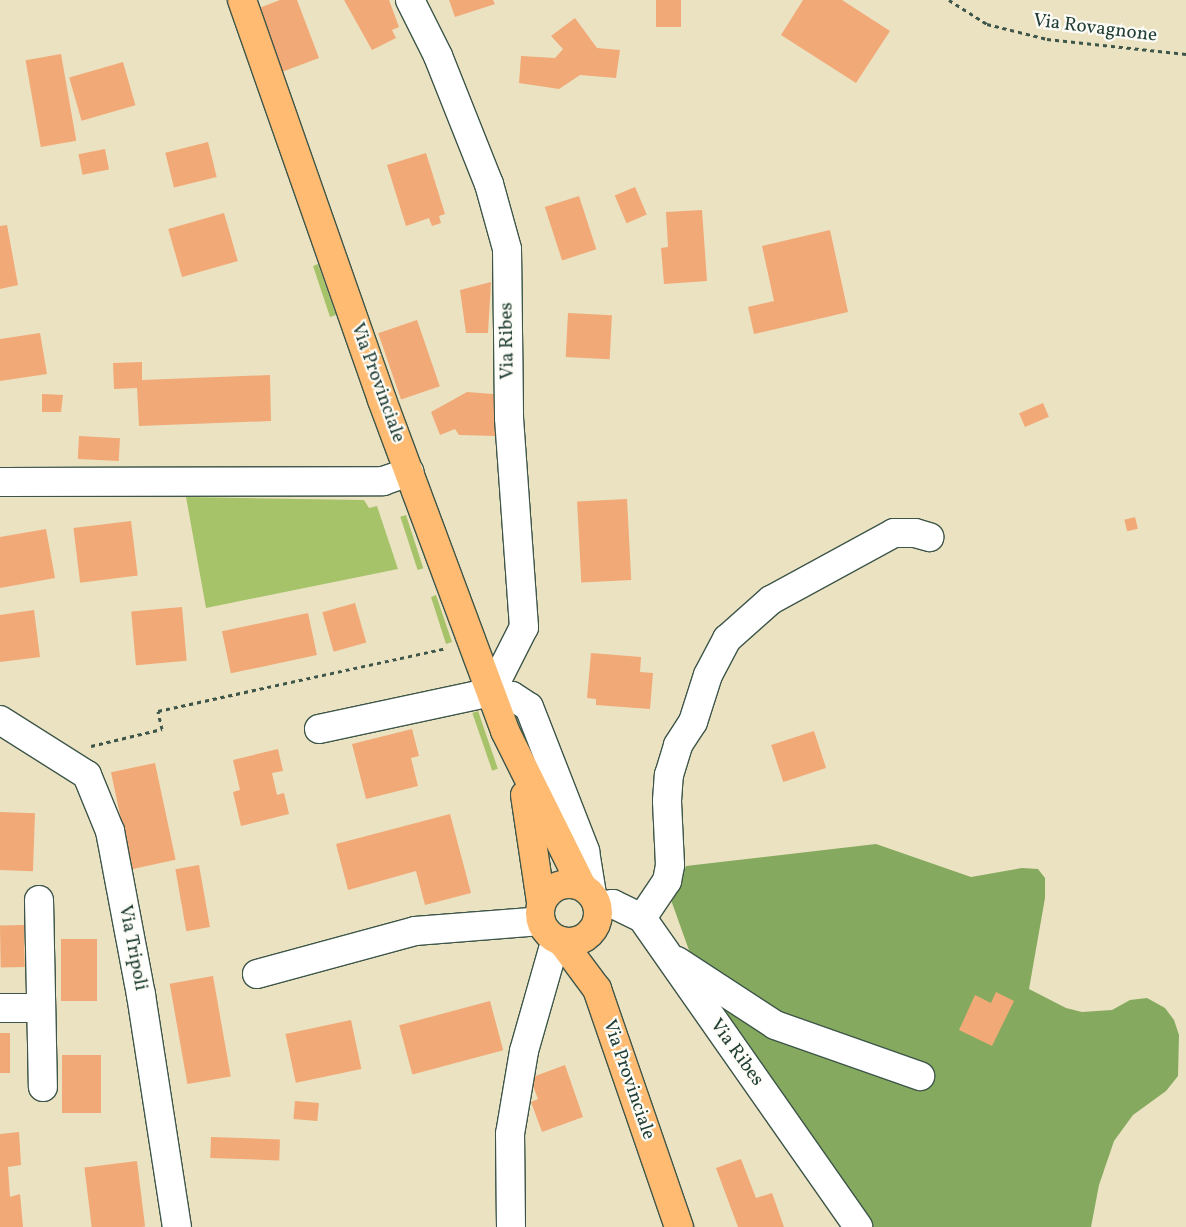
<!DOCTYPE html>
<style>
body{margin:0}
#map{position:relative;width:1186px;height:1227px;overflow:hidden;background:#ebe2c2;font-family:Vollkorn,serif}
div>[style]{position:absolute}
[style*='--x']{left:calc(var(--x)*1px);top:calc(var(--y)*1px);width:calc(var(--w)*1px);rotate:calc(var(--a)*1deg)}
.green>*{inset:0;background:#a7c36a;transform-origin:0 0}
.forest>*{inset:0;background:#85a95e}
.building>*{inset:0;background:#f1a977;transform-origin:0 0}
.path>*{height:3px;margin-top:-1.5px;transform-origin:0;background:repeating-linear-gradient(90deg,#3e5649 0 4px,transparent 0 8px)}
.roads{filter:drop-shadow(1px 0 #3e5649) drop-shadow(-1px 0 #3e5649) drop-shadow(0 1px #3e5649) drop-shadow(0 -1px #3e5649)}
.minor>*{height:28px;margin:-14px;padding:0 14px;transform-origin:14px;border-radius:14px;background:#fff}
.major>*{height:28px;margin:-14px;padding:0 14px;transform-origin:14px;border-radius:14px;background:#ffbb71}
.major>.ring{margin:-14px;padding:0;box-sizing:content-box;background:none;border:28px solid #ffbb71;border-radius:50%}
span{translate:-50% -50%;white-space:nowrap;text-align:center;line-height:1.15;-webkit-text-stroke:4.5px #fdfcf7;paint-order:stroke}
.street-label{font-size:19px;color:#1f3d34}
</style>
<div id="map">
<div class="green">
<div style="clip-path:polygon(318px 264px,336px 315px,330px 317px,313px 266px)"></div>
<div style="clip-path:polygon(186px 497px,364px 500px,369px 508px,377px 506px,398px 569px,206px 608px)"></div>
<div style="left:406px;top:515px;width:56px;height:6px;rotate:72deg"></div>
<div style="clip-path:polygon(436px 595px,452px 642px,446px 644px,431px 597px)"></div>
<div style="left:478px;top:711px;width:61px;height:6px;rotate:71deg"></div>
</div>
<div class="forest">
<div style="clip-path:polygon(876px 844px,971px 877px,1022px 868px,1038px 869px,1045px 878px,1045px 898px,1029px 989px,1066px 1008px,1082px 1012px,1112px 1010px,1130px 1000px,1147px 998px,1165px 1008px,1174px 1020px,1179px 1035px,1178px 1076px,1166px 1091px,1133px 1115px,1114px 1141px,1099px 1185px,1091px 1227px,866px 1227px,695px 967px,671px 900px,686px 866px)"></div>
</div>
<div class="building">
<div style="clip-path:polygon(280px 0,297px 0,319px 58px,279px 73px,254px 10px)"></div>
<div style="clip-path:polygon(344px 0,389px 0,399px 27px,392px 30px,396px 38px,372px 50px)"></div>
<div style="clip-path:polygon(449px 0,493px 0,495px 4px,455px 17px)"></div>
<div style="left:656px;top:0;width:25px;height:27px"></div>
<div style="clip-path:polygon(803px 0,842px 0,890px 31px,856px 83px,781px 35px)"></div>
<div style="clip-path:polygon(575px 18px,597px 48px,620px 50px,616px 78px,580px 75px,559px 89px,519px 83px,521px 56px,555px 58px,563px 49px,551px 36px)"></div>
<div style="left:61px;top:54px;width:88px;height:36px;rotate:80deg"></div>
<div style="left:123px;top:62px;width:45px;height:56px;rotate:74deg"></div>
<div style="left:208px;top:142px;width:36px;height:44px;rotate:76deg"></div>
<div style="left:105px;top:149px;width:21px;height:27px;rotate:79deg"></div>
<div style="clip-path:polygon(426px 153px,445px 214px,439px 216px,441px 223px,432px 226px,429px 218px,406px 226px,387px 165px)"></div>
<div style="left:635px;top:187px;width:30px;height:22px;rotate:67deg"></div>
<div style="left:579px;top:196px;width:56px;height:36px;rotate:72deg"></div>
<div style="clip-path:polygon(702px 210px,707px 281px,664px 284px,661px 248px,668px 247px,666px 212px)"></div>
<div style="left:224px;top:213px;width:50px;height:58px;rotate:74deg"></div>
<div style="clip-path:polygon(7px 225px,18px 285px,0 289px,0 226px)"></div>
<div style="clip-path:polygon(830px 230px,848px 312px,754px 334px,748px 307px,774px 301px,762px 246px)"></div>
<div style="clip-path:polygon(491px 282px,488px 333px,466px 333px,460px 290px)"></div>
<div style="left:568px;top:313px;width:44px;height:44px;rotate:3deg"></div>
<div style="left:417px;top:320px;width:70px;height:41px;rotate:71deg"></div>
<div style="clip-path:polygon(40px 333px,47px 374px,0 381px,0 339px)"></div>
<div style="clip-path:polygon(142px 362px,142px 380px,270px 375px,271px 421px,139px 426px,137px 388px,114px 389px,113px 363px)"></div>
<div style="clip-path:polygon(467px 392px,506px 395px,503px 441px,495px 440px,496px 436px,459px 435px,455px 429px,440px 435px,431px 412px)"></div>
<div style="clip-path:polygon(42px 394px,63px 395px,61px 412px,42px 412px)"></div>
<div style="left:1043px;top:403px;width:15px;height:26px;rotate:67deg"></div>
<div style="left:79px;top:436px;width:41px;height:23px;rotate:3deg"></div>
<div style="left:627px;top:499px;width:81px;height:50px;rotate:87deg"></div>
<div style="left:1135px;top:517px;width:12px;height:11px;rotate:76deg"></div>
<div style="left:131px;top:521px;width:55px;height:58px;rotate:83deg"></div>
<div style="clip-path:polygon(46px 529px,55px 578px,0 588px,0 537px)"></div>
<div style="left:355px;top:603px;width:41px;height:34px;rotate:74deg"></div>
<div style="left:182px;top:607px;width:54px;height:51px;rotate:85deg"></div>
<div style="clip-path:polygon(34px 610px,40px 657px,0 662px,0 615px)"></div>
<div style="left:308px;top:613px;width:43px;height:88px;rotate:78deg"></div>
<div style="clip-path:polygon(591px 653px,641px 657px,640px 672px,653px 673px,650px 709px,596px 705px,596px 699px,587px 698px)"></div>
<div style="clip-path:polygon(412px 729px,419px 756px,411px 758px,418px 786px,366px 799px,352px 744px)"></div>
<div style="left:814px;top:731px;width:39px;height:45px;rotate:72deg"></div>
<div style="clip-path:polygon(278px 749px,283px 771px,272px 773px,277px 795px,284px 793px,289px 814px,241px 826px,233px 792px,240px 790px,233px 760px)"></div>
<div style="left:155px;top:763px;width:99px;height:45px;rotate:78deg"></div>
<div style="left:0;top:812px;width:35px;height:58px;rotate:2deg"></div>
<div style="clip-path:polygon(450px 814px,471px 893px,425px 905px,416px 871px,348px 890px,336px 844px)"></div>
<div style="left:199px;top:865px;width:63px;height:24px;rotate:80deg"></div>
<div style="left:24px;top:925px;width:42px;height:24px;rotate:89deg"></div>
<div style="left:61px;top:939px;width:36px;height:62px"></div>
<div style="left:213px;top:976px;width:102px;height:44px;rotate:80deg"></div>
<div style="clip-path:polygon(996px 992px,1014px 1001px,992px 1046px,959px 1030px,975px 995px,991px 1003px)"></div>
<div style="left:490px;top:1001px;width:51px;height:94px;rotate:75deg"></div>
<div style="left:351px;top:1020px;width:50px;height:67px;rotate:78deg"></div>
<div style="left:0;top:1033px;width:10px;height:40px"></div>
<div style="left:62px;top:1055px;width:39px;height:58px"></div>
<div style="clip-path:polygon(565px 1065px,583px 1117px,542px 1132px,531px 1102px,538px 1099px,530px 1078px)"></div>
<div style="left:295px;top:1101px;width:24px;height:18px;rotate:5deg"></div>
<div style="clip-path:polygon(19px 1132px,21px 1165px,8px 1167px,10px 1197px,20px 1194px,23px 1227px,0 1227px,0 1134px)"></div>
<div style="left:211px;top:1137px;width:69px;height:21px;rotate:2deg"></div>
<div style="clip-path:polygon(741px 1159px,756px 1198px,772px 1193px,784px 1227px,738px 1227px,716px 1168px)"></div>
<div style="left:137px;top:1161px;width:66px;height:53px;rotate:83deg"></div>
</div>
<div class="path">
<div style="--x:949;--y:0;--w:45;--a:32.3"></div>
<div style="--x:987;--y:24;--w:62;--a:14"></div>
<div style="--x:1047;--y:39;--w:140;--a:6.2"></div>
<div style="--x:91;--y:746;--w:73;--a:-13.5"></div>
<div style="--x:162;--y:729;--w:18;--a:-103"></div>
<div style="--x:158;--y:711;--w:295;--a:-12.3"></div>
</div>
<div class="roads">
<div class="minor">
<div style="--x:410;--y:0;--w:63;--a:63.4"></div>
<div style="--x:438;--y:56;--w:138;--a:68.3"></div>
<div style="--x:489;--y:184;--w:67;--a:74.5"></div>
<div style="--x:507;--y:249;--w:169;--a:89.3"></div>
<div style="--x:509;--y:418;--w:210;--a:85.9"></div>
<div style="--x:524;--y:627;--w:73;--a:116.9"></div>
<div style="--x:0;--y:482;--w:383;--a:-0.1"></div>
<div style="--x:383;--y:481;--w:28;--a:-19"></div>
<div style="--x:0;--y:720;--w:103;--a:32.3"></div>
<div style="--x:87;--y:775;--w:61;--a:67.7"></div>
<div style="--x:110;--y:831;--w:167;--a:79.3"></div>
<div style="--x:141;--y:995;--w:235;--a:81.2"></div>
<div style="--x:319;--y:729;--w:176;--a:-12.1"></div>
<div style="--x:491;--y:692;--w:21;--a:11"></div>
<div style="--x:512;--y:696;--w:20;--a:33"></div>
<div style="--x:529;--y:707;--w:155;--a:68.7"></div>
<div style="--x:585;--y:851;--w:44;--a:80.8"></div>
<div style="--x:39;--y:900;--w:187;--a:88.8"></div>
<div style="--x:598;--y:906;--w:15;--a:-8"></div>
<div style="--x:613;--y:904;--w:32;--a:26"></div>
<div style="--x:642;--y:918;--w:377;--a:55"></div>
<div style="--x:642;--y:918;--w:45;--a:-56"></div>
<div style="--x:667;--y:881;--w:16;--a:-79"></div>
<div style="--x:670;--y:865;--w:64;--a:-92.7"></div>
<div style="--x:667;--y:801;--w:26;--a:-86"></div>
<div style="--x:669;--y:775;--w:31;--a:-73"></div>
<div style="--x:678;--y:745;--w:27;--a:-57"></div>
<div style="--x:693;--y:722;--w:49;--a:-72.3"></div>
<div style="--x:708;--y:675;--w:41;--a:-62.2"></div>
<div style="--x:727;--y:639;--w:59;--a:-41.6"></div>
<div style="--x:771;--y:600;--w:140;--a:-28.6"></div>
<div style="--x:894;--y:533;--w:21;--a:0"></div>
<div style="--x:915;--y:533;--w:15;--a:16"></div>
<div style="--x:677;--y:961;--w:117;--a:33.1"></div>
<div style="--x:775;--y:1025;--w:154;--a:19.4"></div>
<div style="--x:257;--y:974;--w:164;--a:-15.2"></div>
<div style="--x:415;--y:931;--w:126;--a:-4.5"></div>
<div style="--x:0;--y:1008;--w:41;--a:0"></div>
<div style="--x:511;--y:1227;--w:93;--a:-90.6"></div>
<div style="--x:510;--y:1134;--w:84;--a:-80.4"></div>
<div style="--x:524;--y:1051;--w:116;--a:-74.1"></div>
</div>
<div class="major">
<div style="--x:242;--y:0;--w:424;--a:70.7"></div>
<div style="--x:382;--y:400;--w:353;--a:69.6"></div>
<div style="--x:505;--y:731;--w:173;--a:63.6"></div>
<div style="--x:525;--y:795;--w:108;--a:81.5"></div>
<div class="ring" style="left:540px;top:884px;width:30px;height:30px"></div>
<div style="--x:562;--y:942;--w:59;--a:53.3"></div>
<div style="--x:597;--y:989;--w:252;--a:71"></div>
</div>
</div>
<div class="street-label">
<span style="left:1095px;top:29px;rotate:7deg">Via Rovagnone</span>
<span style="left:508px;top:341px;rotate:-91deg">Via Ribes</span>
<span style="left:377px;top:383px;rotate:70deg">Via Provinciale</span>
<span style="left:132px;top:948px;rotate:79deg">Via Tripoli</span>
<span style="left:736px;top:1053px;rotate:54deg">Via Ribes</span>
<span style="left:628px;top:1080px;rotate:71deg">Via Provinciale</span>
</div>
</div>
